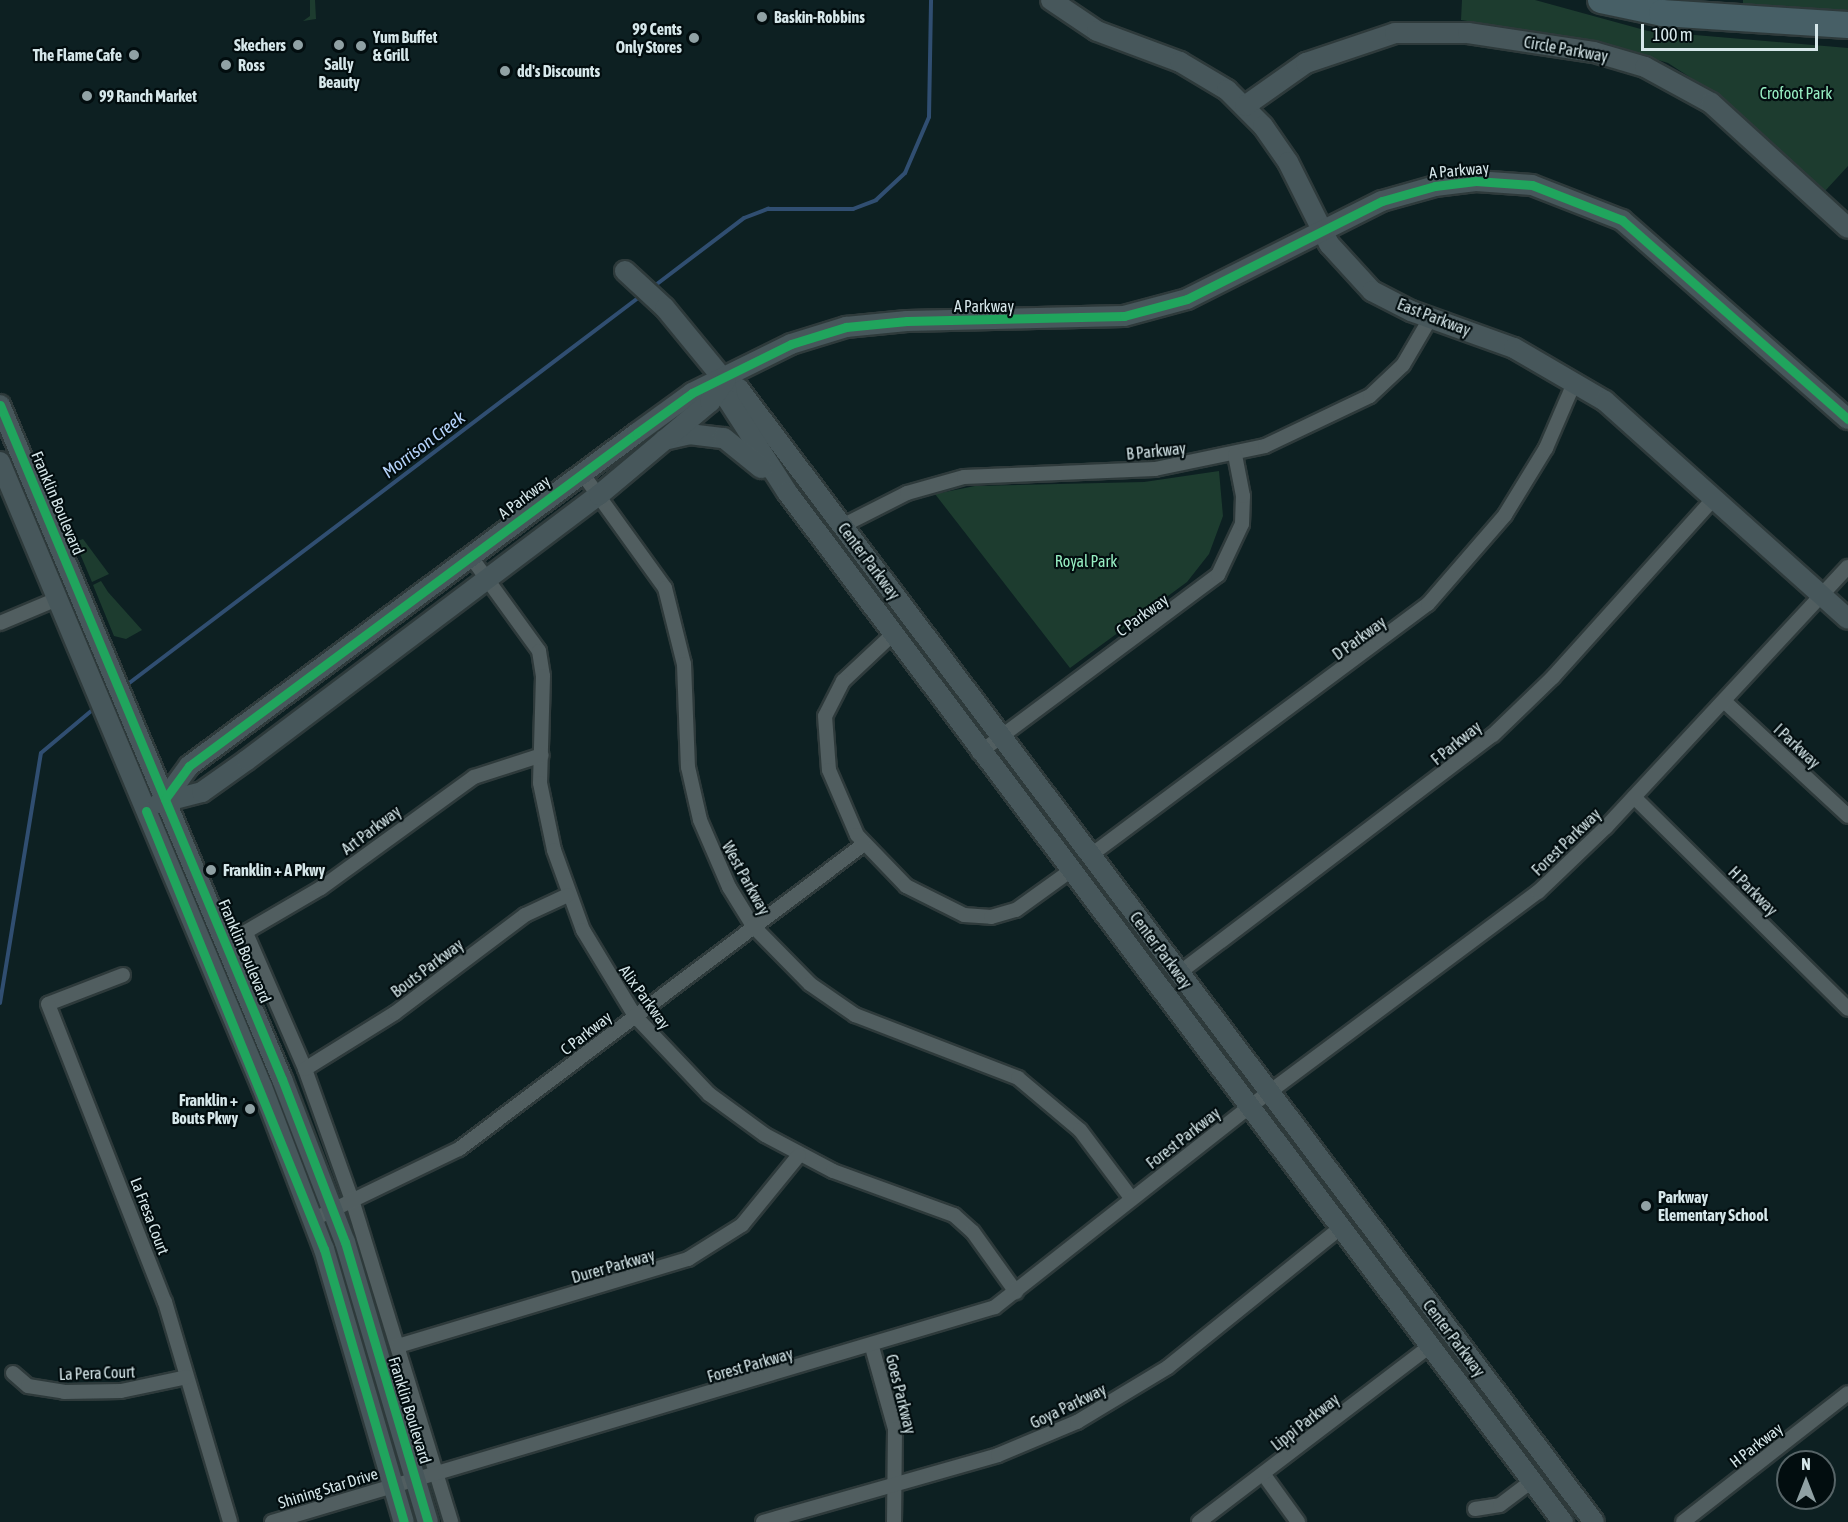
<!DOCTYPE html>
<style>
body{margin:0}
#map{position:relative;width:1848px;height:1522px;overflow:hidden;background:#0d2022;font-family:"Asap Condensed",sans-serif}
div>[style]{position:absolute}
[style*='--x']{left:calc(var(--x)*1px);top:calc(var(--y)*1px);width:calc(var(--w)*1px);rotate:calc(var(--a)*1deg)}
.green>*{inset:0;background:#1d3c2f}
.stream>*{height:4px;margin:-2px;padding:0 2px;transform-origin:2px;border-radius:2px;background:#304e71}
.roads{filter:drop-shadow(2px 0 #2e3a3b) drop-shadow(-2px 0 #2e3a3b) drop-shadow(0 2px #2e3a3b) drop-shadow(0 -2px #2e3a3b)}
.street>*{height:14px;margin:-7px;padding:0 7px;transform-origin:7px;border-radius:7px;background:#515e60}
.secondary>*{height:20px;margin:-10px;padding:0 10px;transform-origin:10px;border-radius:10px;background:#47575b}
.highway>*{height:26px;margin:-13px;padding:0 13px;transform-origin:13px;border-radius:13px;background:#475f66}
.cycleway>*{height:9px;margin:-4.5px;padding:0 4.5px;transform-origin:4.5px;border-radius:4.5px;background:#20a55d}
.dots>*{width:16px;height:16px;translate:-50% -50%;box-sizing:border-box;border:3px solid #020d0f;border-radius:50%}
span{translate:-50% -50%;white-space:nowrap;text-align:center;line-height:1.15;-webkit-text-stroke:4.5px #020d0f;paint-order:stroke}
.poi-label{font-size:16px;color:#d6e7ea;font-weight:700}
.left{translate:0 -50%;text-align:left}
.right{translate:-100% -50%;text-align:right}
.street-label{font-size:16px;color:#d6e7ea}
.park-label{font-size:16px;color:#97efc3}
.water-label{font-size:18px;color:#b5d3fa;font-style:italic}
.north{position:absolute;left:1776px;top:1450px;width:60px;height:60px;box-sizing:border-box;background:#020d0f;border:2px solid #576467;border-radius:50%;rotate:0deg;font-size:16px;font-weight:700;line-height:24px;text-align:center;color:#d6e7ea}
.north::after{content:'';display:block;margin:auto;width:21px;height:27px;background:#90a1a4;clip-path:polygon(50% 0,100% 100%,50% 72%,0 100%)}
.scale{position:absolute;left:1641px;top:24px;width:177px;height:27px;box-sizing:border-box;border:3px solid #d6e7ea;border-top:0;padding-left:8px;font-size:18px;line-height:21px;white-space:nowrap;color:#d6e7ea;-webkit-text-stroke:4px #020d0f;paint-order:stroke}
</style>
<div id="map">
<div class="green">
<div style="clip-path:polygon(310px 0,315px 0,316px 19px,303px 21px,310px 16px)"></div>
<div style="clip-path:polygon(1462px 0,1535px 0,1648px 31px,1848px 48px,1848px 166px,1825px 191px,1725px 100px,1668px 63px,1600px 42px,1461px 20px)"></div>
<div style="clip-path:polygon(1743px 0,1848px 0,1848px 14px,1743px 7px)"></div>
<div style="clip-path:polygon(1219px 471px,1223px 516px,1209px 554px,1187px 582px,1070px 668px,935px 494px,975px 486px,1144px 482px)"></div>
<div style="clip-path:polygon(83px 539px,109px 574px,92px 582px,75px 542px)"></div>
<div style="clip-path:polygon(101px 581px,108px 592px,142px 630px,126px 639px,114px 636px,93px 585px)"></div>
</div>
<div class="stream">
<div style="--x:653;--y:287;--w:114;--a:-37.2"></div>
<div style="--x:744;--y:218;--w:26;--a:-21"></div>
<div style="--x:768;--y:209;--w:85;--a:0"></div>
<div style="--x:853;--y:209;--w:25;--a:-21"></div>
<div style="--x:876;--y:200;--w:40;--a:-43"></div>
<div style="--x:905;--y:173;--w:61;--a:-66.8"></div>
<div style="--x:929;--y:117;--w:117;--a:-89"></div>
<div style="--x:124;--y:687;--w:650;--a:-37.12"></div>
<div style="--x:0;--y:1003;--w:253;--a:-80.7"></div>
<div style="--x:41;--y:753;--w:72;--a:-39.9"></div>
</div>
<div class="roads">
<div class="street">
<div style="--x:582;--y:473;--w:142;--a:54.2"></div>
<div style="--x:665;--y:588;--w:78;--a:76"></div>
<div style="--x:684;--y:664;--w:103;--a:87.8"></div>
<div style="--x:688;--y:767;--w:54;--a:77.2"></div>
<div style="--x:700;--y:820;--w:73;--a:66.6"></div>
<div style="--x:729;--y:887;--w:46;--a:58.4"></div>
<div style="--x:753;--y:926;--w:81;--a:45.5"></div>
<div style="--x:810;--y:984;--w:55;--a:34.6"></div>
<div style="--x:855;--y:1015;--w:175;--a:21.1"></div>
<div style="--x:1018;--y:1078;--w:81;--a:40"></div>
<div style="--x:1080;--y:1130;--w:86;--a:53"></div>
<div style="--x:842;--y:526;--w:73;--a:-26.9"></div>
<div style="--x:907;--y:493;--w:59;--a:-15.7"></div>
<div style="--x:964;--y:477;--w:191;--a:-2.4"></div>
<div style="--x:1155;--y:469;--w:112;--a:-11.8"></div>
<div style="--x:1265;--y:446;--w:116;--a:-25.5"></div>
<div style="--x:1370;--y:396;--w:45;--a:-43.2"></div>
<div style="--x:1403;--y:365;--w:56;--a:-59.7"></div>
<div style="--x:471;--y:557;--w:116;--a:54.1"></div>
<div style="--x:539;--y:651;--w:25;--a:81"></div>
<div style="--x:543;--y:676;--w:107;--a:91.6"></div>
<div style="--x:540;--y:783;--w:68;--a:78.2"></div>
<div style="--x:554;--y:850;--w:85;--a:70.1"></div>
<div style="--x:583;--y:930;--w:100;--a:58.8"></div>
<div style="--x:635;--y:1016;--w:108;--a:46.5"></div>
<div style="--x:709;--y:1094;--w:69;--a:36.2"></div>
<div style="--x:765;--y:1135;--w:77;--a:27.9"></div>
<div style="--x:833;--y:1171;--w:129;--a:20"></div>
<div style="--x:954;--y:1215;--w:25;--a:42"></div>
<div style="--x:973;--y:1232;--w:74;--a:54.4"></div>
<div style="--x:0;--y:623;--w:62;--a:-22.8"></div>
<div style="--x:892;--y:635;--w:67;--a:136.8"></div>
<div style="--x:843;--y:681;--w:39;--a:117"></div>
<div style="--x:825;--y:716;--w:54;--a:85.8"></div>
<div style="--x:829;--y:770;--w:71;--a:66.7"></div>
<div style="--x:857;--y:835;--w:71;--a:46.1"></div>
<div style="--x:906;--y:886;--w:65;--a:26.6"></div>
<div style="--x:964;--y:915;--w:27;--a:4"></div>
<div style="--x:991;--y:917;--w:26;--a:-16"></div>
<div style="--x:1016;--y:910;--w:67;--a:-35.8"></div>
<div style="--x:1724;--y:701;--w:169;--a:42.8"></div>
<div style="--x:979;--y:753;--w:298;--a:-36.7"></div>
<div style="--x:1218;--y:575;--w:56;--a:-64.8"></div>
<div style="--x:1242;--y:524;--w:28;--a:-88"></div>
<div style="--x:1243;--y:496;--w:42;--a:-101"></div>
<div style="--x:1634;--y:797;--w:301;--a:44.7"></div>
<div style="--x:1091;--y:855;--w:420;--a:-36.7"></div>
<div style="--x:1428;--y:604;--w:118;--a:-49.1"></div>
<div style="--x:1505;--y:515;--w:79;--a:-58.5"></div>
<div style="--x:1546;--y:448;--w:73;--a:-66.6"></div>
<div style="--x:246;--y:933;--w:148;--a:66.5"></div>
<div style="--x:305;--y:1069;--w:142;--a:70.3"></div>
<div style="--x:353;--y:1203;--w:334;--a:72.9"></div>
<div style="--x:225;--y:944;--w:111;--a:-30.3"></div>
<div style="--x:321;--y:888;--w:189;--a:-36"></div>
<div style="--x:474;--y:777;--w:71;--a:-17.9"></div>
<div style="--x:1179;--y:973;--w:394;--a:-37.2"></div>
<div style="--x:1493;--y:735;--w:83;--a:-44"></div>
<div style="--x:1553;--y:677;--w:242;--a:-48"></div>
<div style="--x:123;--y:975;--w:80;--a:158.9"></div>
<div style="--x:48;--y:1004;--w:320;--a:68.6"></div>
<div style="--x:165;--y:1302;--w:229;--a:73.5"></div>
<div style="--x:305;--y:1069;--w:106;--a:-31.9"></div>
<div style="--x:395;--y:1013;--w:163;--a:-37"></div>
<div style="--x:525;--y:915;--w:47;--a:-24.9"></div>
<div style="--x:312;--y:1220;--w:163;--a:-25.8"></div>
<div style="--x:459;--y:1149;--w:507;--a:-36.98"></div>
<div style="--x:398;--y:1346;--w:303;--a:-16.7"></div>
<div style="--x:688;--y:1259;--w:64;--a:-32.2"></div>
<div style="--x:742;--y:1225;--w:90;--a:-50.8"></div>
<div style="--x:872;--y:1347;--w:85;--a:74.3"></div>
<div style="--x:895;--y:1429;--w:93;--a:90.6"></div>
<div style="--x:13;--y:1373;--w:20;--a:41"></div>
<div style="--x:28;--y:1386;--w:36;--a:9"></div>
<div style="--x:64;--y:1392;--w:57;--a:-1"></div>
<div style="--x:121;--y:1391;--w:67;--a:-12"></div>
<div style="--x:1264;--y:1475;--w:58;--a:54.1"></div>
<div style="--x:1475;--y:1509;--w:25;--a:-9"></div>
<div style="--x:1500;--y:1505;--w:40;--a:-37"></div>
<div style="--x:272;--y:1522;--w:754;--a:-16.56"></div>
<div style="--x:995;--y:1307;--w:322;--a:-38.2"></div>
<div style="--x:1248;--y:1108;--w:362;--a:-36.7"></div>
<div style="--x:1538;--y:892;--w:94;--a:-43.7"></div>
<div style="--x:1606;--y:827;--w:355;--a:-47.1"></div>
<div style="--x:763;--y:1522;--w:244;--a:-15.9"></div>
<div style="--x:998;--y:1455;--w:86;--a:-22.7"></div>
<div style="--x:1077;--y:1422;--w:106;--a:-31.1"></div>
<div style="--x:1168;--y:1367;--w:221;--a:-38.9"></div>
<div style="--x:1199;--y:1522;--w:290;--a:-37.3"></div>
<div style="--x:1683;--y:1522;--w:209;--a:-38"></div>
</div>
<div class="secondary">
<div style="--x:1051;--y:0;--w:55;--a:34"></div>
<div style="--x:1097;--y:31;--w:89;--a:20.5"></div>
<div style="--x:1180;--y:62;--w:55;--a:30.8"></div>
<div style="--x:1227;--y:90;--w:51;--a:45"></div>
<div style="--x:1263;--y:126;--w:44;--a:55.2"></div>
<div style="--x:1288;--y:162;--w:92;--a:63.4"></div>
<div style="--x:1329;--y:244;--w:64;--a:47.5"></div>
<div style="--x:1372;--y:291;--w:44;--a:27.1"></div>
<div style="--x:1411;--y:311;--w:109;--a:19.8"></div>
<div style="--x:1514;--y:348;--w:105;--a:30.2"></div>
<div style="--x:1605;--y:401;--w:326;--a:41.9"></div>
<div style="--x:1245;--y:106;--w:75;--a:-35.2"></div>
<div style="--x:1306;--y:63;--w:94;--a:-18.6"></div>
<div style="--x:1395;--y:33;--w:73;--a:0"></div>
<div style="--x:1468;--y:33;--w:127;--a:8.6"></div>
<div style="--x:1594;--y:52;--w:53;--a:16.4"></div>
<div style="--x:1645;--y:67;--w:75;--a:28.6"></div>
<div style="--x:1711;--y:103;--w:185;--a:42.4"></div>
<div style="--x:625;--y:271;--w:54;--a:42.8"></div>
<div style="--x:665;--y:308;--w:94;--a:50.6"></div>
<div style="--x:725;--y:381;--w:16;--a:30"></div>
<div style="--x:739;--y:389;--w:1419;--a:52.96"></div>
<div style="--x:725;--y:381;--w:19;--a:81"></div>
<div style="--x:728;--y:400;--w:109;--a:57.3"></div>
<div style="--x:787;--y:492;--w:1290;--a:53.01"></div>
<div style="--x:0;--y:405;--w:731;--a:67.3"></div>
<div style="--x:282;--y:1079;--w:175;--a:68.9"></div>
<div style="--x:345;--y:1242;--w:292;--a:73.5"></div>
<div style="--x:664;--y:440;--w:26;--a:-13"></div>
<div style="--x:689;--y:434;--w:35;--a:7"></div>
<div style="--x:724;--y:438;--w:48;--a:39"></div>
<div style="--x:0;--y:462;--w:678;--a:67.26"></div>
<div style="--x:262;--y:1087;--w:173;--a:69.1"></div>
<div style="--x:324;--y:1249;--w:284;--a:73.7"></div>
<div style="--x:165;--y:799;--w:41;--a:-54"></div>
<div style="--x:189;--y:766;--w:558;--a:-36.62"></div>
<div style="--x:637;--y:433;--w:68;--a:-36"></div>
<div style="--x:692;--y:393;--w:110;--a:-26.3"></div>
<div style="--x:791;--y:344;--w:58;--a:-17.2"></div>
<div style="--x:846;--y:327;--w:61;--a:-5.6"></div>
<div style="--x:907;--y:321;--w:217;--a:-1.3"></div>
<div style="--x:1124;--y:316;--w:65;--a:-15.1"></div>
<div style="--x:1187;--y:299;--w:218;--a:-26.7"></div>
<div style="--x:1382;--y:201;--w:55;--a:-15.8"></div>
<div style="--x:1435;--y:186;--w:41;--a:-7"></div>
<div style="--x:1476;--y:181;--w:56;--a:4.1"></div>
<div style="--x:1532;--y:185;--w:97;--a:21.3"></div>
<div style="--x:1622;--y:220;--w:301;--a:41.4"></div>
<div style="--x:159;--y:803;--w:44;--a:-14.3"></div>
<div style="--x:202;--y:792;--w:55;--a:-35.4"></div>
<div style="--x:247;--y:760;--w:441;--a:-37"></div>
<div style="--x:599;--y:495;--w:145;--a:-40"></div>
<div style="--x:710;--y:402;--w:26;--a:-54"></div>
</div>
<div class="highway">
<div style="--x:1601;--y:0;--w:62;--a:12"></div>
<div style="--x:1662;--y:13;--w:186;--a:3.7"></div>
</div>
</div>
<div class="cycleway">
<div style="--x:0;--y:405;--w:731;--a:67.3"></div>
<div style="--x:282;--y:1079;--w:175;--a:68.9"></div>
<div style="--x:345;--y:1242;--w:292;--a:73.5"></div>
<div style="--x:165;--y:799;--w:41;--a:-54"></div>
<div style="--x:189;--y:766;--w:558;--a:-36.62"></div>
<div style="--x:637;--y:433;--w:68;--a:-36"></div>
<div style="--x:692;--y:393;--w:110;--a:-26.3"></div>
<div style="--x:791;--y:344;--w:58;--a:-17.2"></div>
<div style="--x:846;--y:327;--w:61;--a:-5.6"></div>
<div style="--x:907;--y:321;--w:217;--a:-1.3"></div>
<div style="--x:1124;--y:316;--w:65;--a:-15.1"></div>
<div style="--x:1187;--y:299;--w:218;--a:-26.7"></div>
<div style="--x:1382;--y:201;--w:55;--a:-15.8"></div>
<div style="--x:1435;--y:186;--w:41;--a:-7"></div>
<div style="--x:1476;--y:181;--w:56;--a:4.1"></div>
<div style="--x:1532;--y:185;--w:97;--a:21.3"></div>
<div style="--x:1622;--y:220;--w:301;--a:41.4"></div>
<div style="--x:146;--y:811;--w:473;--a:67.9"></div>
<div style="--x:324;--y:1249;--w:284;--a:73.7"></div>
</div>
<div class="dots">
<div style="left:762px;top:17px;background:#90a1a4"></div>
<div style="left:694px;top:38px;background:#90a1a4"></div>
<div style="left:298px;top:45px;background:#90a1a4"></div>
<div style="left:339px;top:45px;background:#90a1a4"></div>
<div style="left:361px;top:46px;background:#90a1a4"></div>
<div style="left:134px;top:55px;background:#90a1a4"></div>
<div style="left:226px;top:65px;background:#90a1a4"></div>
<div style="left:505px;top:71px;background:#90a1a4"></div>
<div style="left:87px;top:96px;background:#90a1a4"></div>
<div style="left:211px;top:870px;background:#90a1a4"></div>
<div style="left:250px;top:1109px;background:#90a1a4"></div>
<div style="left:1646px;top:1206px;background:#90a1a4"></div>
</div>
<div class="poi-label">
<span class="left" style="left:774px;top:17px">Baskin-Robbins</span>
<span class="right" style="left:682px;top:38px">99 Cents<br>Only Stores</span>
<span class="left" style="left:373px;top:46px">Yum Buffet<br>&amp; Grill</span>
<span class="right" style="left:286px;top:45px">Skechers</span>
<span class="right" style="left:122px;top:55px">The Flame Cafe</span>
<span style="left:339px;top:73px">Sally<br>Beauty</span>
<span class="left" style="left:238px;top:65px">Ross</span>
<span class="left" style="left:517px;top:71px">dd's Discounts</span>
<span class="left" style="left:99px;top:96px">99 Ranch Market</span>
<span class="left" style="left:223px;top:870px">Franklin + A Pkwy</span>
<span class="right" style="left:238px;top:1109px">Franklin +<br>Bouts Pkwy</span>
<span class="left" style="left:1658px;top:1206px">Parkway<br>Elementary School</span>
</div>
<div class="street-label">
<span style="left:1566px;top:49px;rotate:10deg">Circle Parkway</span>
<span style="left:1459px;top:170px;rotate:-5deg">A Parkway</span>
<span style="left:984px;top:306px">A Parkway</span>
<span style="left:1434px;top:317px;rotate:21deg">East Parkway</span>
<span style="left:1156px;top:451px;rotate:-6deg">B Parkway</span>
<span style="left:524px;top:497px;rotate:-37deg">A Parkway</span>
<span style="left:58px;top:503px;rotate:67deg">Franklin Boulevard</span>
<span style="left:869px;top:561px;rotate:53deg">Center Parkway</span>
<span style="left:1142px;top:615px;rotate:-36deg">C Parkway</span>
<span style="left:1359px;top:638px;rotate:-36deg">D Parkway</span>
<span style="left:1456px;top:743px;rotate:-39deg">F Parkway</span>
<span style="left:1797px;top:746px;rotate:43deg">I Parkway</span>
<span style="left:371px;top:830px;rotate:-37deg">Art Parkway</span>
<span style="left:1566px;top:842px;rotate:-44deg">Forest Parkway</span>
<span style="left:746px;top:878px;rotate:61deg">West Parkway</span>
<span style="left:1753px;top:891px;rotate:45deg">H Parkway</span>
<span style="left:1161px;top:950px;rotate:53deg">Center Parkway</span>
<span style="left:245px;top:951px;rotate:67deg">Franklin Boulevard</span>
<span style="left:427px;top:968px;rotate:-37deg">Bouts Parkway</span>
<span style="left:645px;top:997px;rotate:54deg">Alix Parkway</span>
<span style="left:586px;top:1033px;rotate:-38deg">C Parkway</span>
<span style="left:1183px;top:1138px;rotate:-38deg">Forest Parkway</span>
<span style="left:150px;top:1216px;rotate:69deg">La Fresa Court</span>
<span style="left:613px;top:1266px;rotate:-16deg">Durer Parkway</span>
<span style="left:1454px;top:1338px;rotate:53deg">Center Parkway</span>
<span style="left:750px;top:1365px;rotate:-16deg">Forest Parkway</span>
<span style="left:97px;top:1373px;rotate:-2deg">La Pera Court</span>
<span style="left:901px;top:1394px;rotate:76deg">Goes Parkway</span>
<span style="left:1068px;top:1406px;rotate:-26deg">Goya Parkway</span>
<span style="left:410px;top:1410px;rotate:73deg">Franklin Boulevard</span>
<span style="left:1305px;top:1422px;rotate:-38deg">Lippi Parkway</span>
<span style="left:1756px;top:1445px;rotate:-38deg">H Parkway</span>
<span style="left:328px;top:1488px;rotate:-17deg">Shining Star Drive</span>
</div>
<div class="park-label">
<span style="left:1796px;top:93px">Crofoot Park</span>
<span style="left:1086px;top:561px">Royal Park</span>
</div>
<div class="water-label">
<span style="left:424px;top:445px;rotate:-37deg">Morrison Creek</span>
</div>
<div class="north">N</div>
<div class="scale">100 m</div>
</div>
